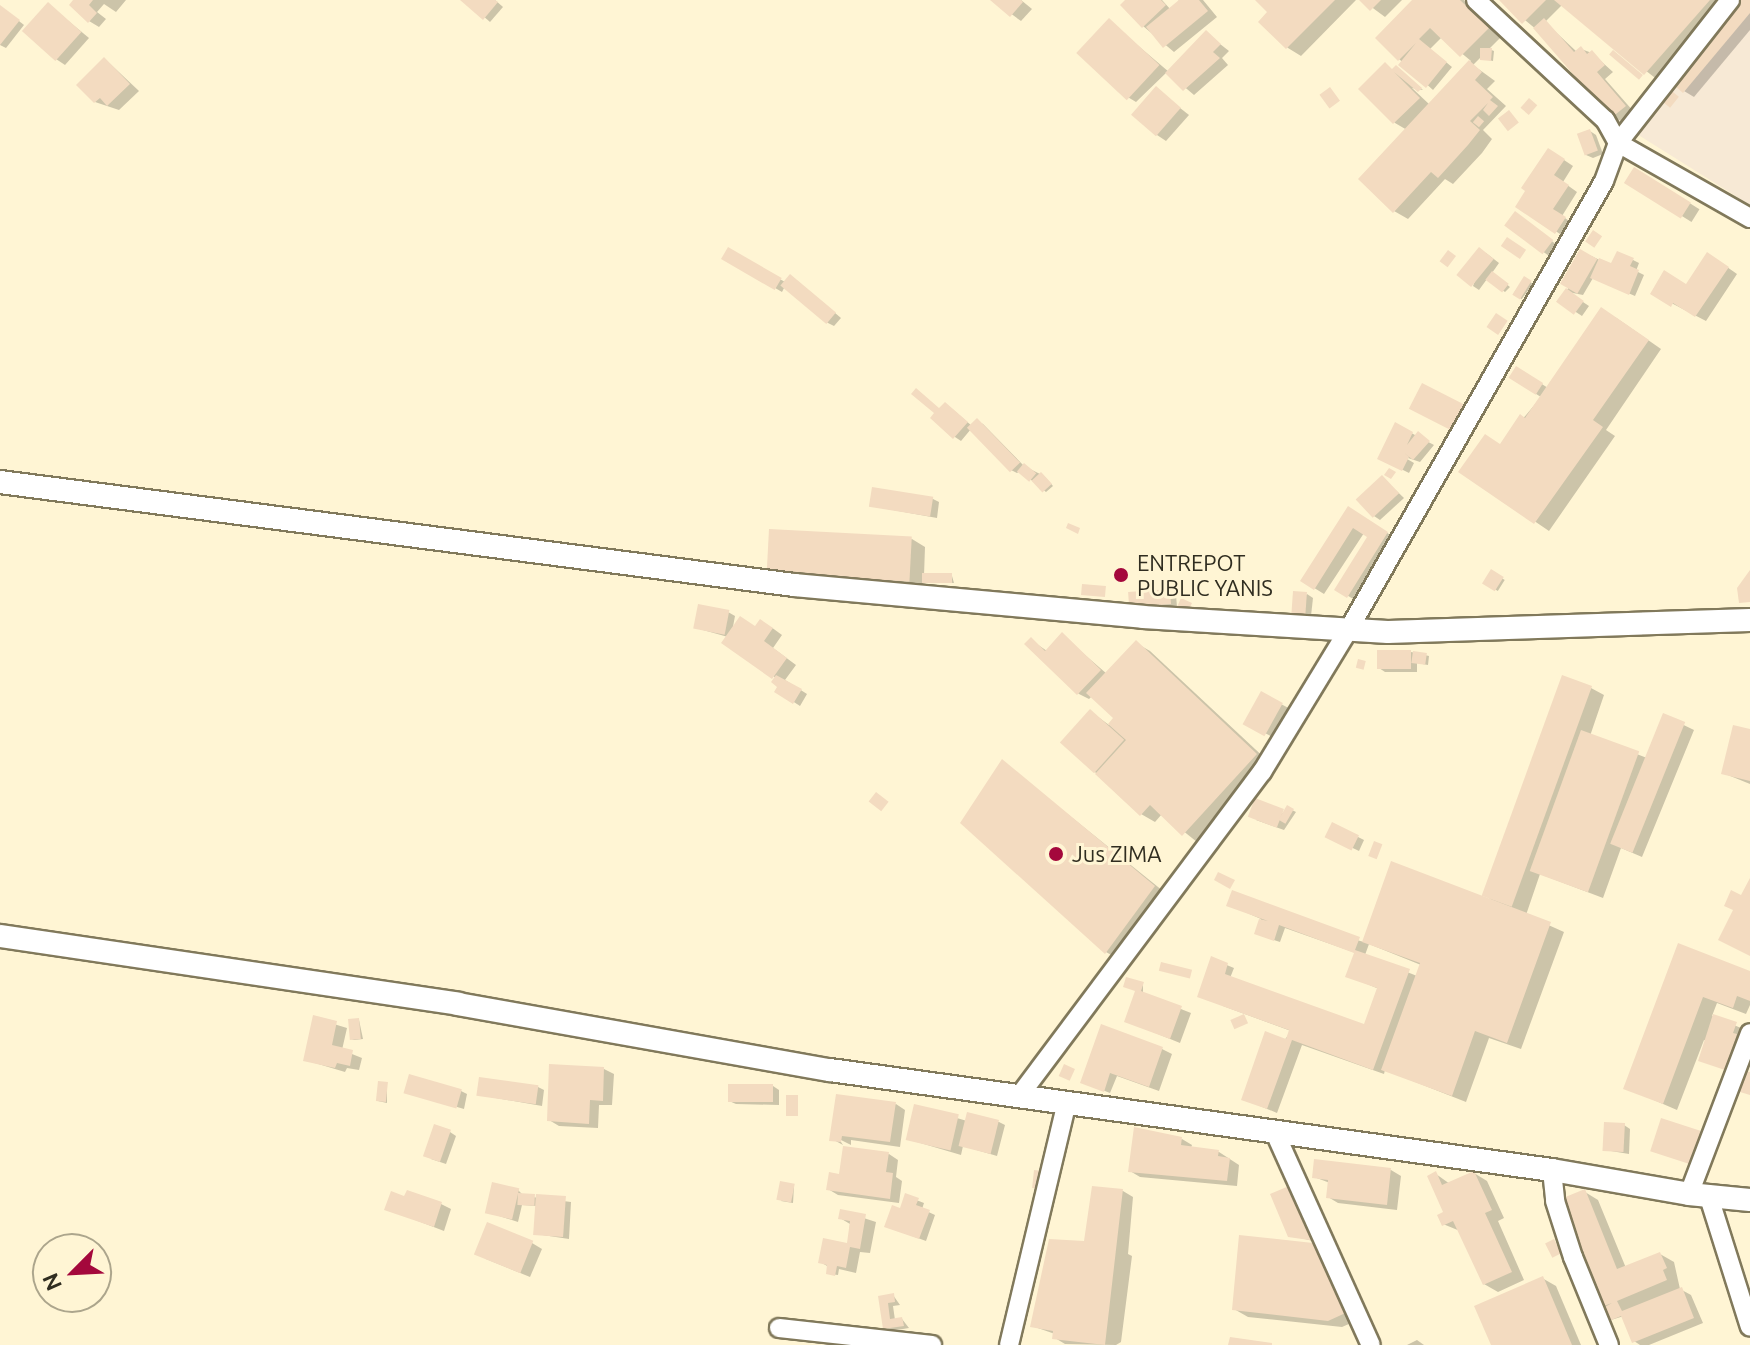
<!DOCTYPE html>
<style>
body{margin:0}
#map{position:relative;width:1750px;height:1345px;overflow:hidden;background:#fff5d4;font-family:Ubuntu,sans-serif}
div>[style]{position:absolute}
[style*='--x']{left:calc(var(--x)*1px);top:calc(var(--y)*1px);width:calc(var(--w)*1px);rotate:calc(var(--a)*1deg)}
.industrial>*{inset:0;background:#f7e9d5}
.shadow>*{inset:0;background:#0003;transform-origin:0 0}
.building>*{inset:0;background:#f3dbc0;transform-origin:0 0}
.roads{filter:drop-shadow(2px 0 #81795b) drop-shadow(-2px 0 #81795b) drop-shadow(0 2px #81795b) drop-shadow(0 -2px #81795b)}
.minor>*{height:18px;margin:-9px;padding:0 9px;transform-origin:9px;border-radius:9px;background:#fff}
.major>*{height:22px;margin:-11px;padding:0 11px;transform-origin:11px;border-radius:11px;background:#fff}
.dots>*{width:22px;height:22px;translate:-50% -50%;box-sizing:border-box;border:4px solid #fff5d4;border-radius:50%}
span{translate:-50% -50%;white-space:nowrap;text-align:center;line-height:1.15;-webkit-text-stroke:6px #fff5d4;paint-order:stroke}
.poi-label{font-size:22px;color:#302d20}
.left{translate:0 -50%;text-align:left}
.north{position:absolute;left:32px;top:1233px;width:80px;height:80px;box-sizing:border-box;background:#fff5d4;border:2px solid #aca58c;border-radius:50%;rotate:246deg;font-size:22px;font-weight:700;line-height:32px;text-align:center;color:#302d20}
.north::after{content:'';display:block;margin:auto;width:28px;height:36px;background:#a4083c;clip-path:polygon(50% 0,100% 100%,50% 72%,0 100%)}
</style>
<div id="map">
<div class="industrial">
<div style="clip-path:polygon(1750px 0,1750px 205px,1632px 131px)"></div>
</div>
<div class="shadow">
<div style="clip-path:polygon(76px 0,126px 0,116px 12px,104px 4px,97px 12px,106px 19px,99px 27px,89px 21px)"></div>
<div style="clip-path:polygon(465px 0,495px 0,503px 7px,490px 22px)"></div>
<div style="clip-path:polygon(992px 0,1021px 0,1032px 9px,1021px 21px)"></div>
<div style="clip-path:polygon(1128px 0,1162px 0,1171px 10px,1181px 2px,1178px 0,1203px 0,1217px 17px,1174px 52px,1143px 26px)"></div>
<div style="clip-path:polygon(1257px 0,1356px 0,1301px 56px,1288px 48px,1261px 22px,1270px 12px)"></div>
<div style="clip-path:polygon(1362px 0,1402px 0,1385px 17px)"></div>
<div style="clip-path:polygon(1415px 0,1464px 0,1501px 37px,1489px 49px,1494px 51px,1493px 61px,1480px 58px,1473px 65px,1495px 81px,1487px 89px,1506px 106px,1483px 130px,1492px 139px,1482px 153px,1453px 184px,1445px 179px,1408px 219px,1394px 211px,1407px 130px,1395px 123px,1361px 89px,1398px 69px,1423px 90px,1412px 88px,1430px 105px,1471px 61px,1442px 37px,1430px 49px,1452px 67px,1433px 90px,1399px 59px)"></div>
<div style="clip-path:polygon(1501px 0,1730px 0,1659px 81px,1562px 5px,1545px 22px,1577px 52px,1581px 49px,1592px 53px,1613px 72px,1605px 79px,1634px 112px,1623px 122px,1613px 117px,1537px 30px)"></div>
<div style="clip-path:polygon(1750px 0,1750px 30px,1694px 97px,1684px 91px)"></div>
<div style="clip-path:polygon(49px 5px,89px 38px,65px 65px,56px 59px)"></div>
<div style="clip-path:polygon(0 6px,24px 25px,6px 48px,0 45px)"></div>
<div style="clip-path:polygon(1109px 21px,1169px 72px,1206px 33px,1229px 51px,1222px 58px,1228px 65px,1194px 95px,1167px 72px,1136px 102px,1126px 96px)"></div>
<div style="clip-path:polygon(105px 59px,139px 91px,119px 110px,95px 102px)"></div>
<div style="clip-path:polygon(1156px 89px,1189px 115px,1166px 141px,1157px 135px)"></div>
<div style="clip-path:polygon(1590px 131px,1596px 135px,1603px 154px,1593px 158px,1586px 155px)"></div>
<div style="clip-path:polygon(1549px 150px,1573px 166px,1563px 182px,1577px 192px,1562px 216px,1575px 225px,1566px 238px,1518px 206px)"></div>
<div style="left:1635px;top:169px;width:76px;height:15px;rotate:32deg"></div>
<div style="clip-path:polygon(1521px 218px,1557px 245px,1549px 256px,1507px 225px)"></div>
<div style="clip-path:polygon(729px 250px,785px 282px,796px 280px,841px 318px,834px 326px,828px 323px,785px 286px,782px 292px,724px 258px)"></div>
<div style="clip-path:polygon(1581px 251px,1612px 266px,1633px 260px,1639px 263px,1636px 271px,1644px 275px,1635px 296px,1593px 278px,1583px 295px,1568px 292px,1589px 306px,1582px 316px,1559px 301px,1569px 287px)"></div>
<div style="clip-path:polygon(1486px 253px,1499px 263px,1492px 273px,1510px 287px,1505px 292px,1487px 279px,1479px 290px,1473px 286px)"></div>
<div style="clip-path:polygon(1717px 260px,1737px 274px,1706px 321px,1652px 293px,1687px 286px)"></div>
<div style="left:1525px;top:278px;width:10px;height:19px;rotate:37deg"></div>
<div style="clip-path:polygon(1615px 317px,1661px 349px,1606px 430px,1615px 436px,1549px 531px,1461px 471px,1501px 445px,1541px 397px,1510px 378px,1517px 368px,1548px 388px)"></div>
<div style="clip-path:polygon(951px 408px,972px 426px,977px 421px,983px 424px,1024px 466px,1044px 476px,1053px 486px,1046px 492px,1020px 471px,1017px 473px,1011px 470px,971px 429px,961px 441px,955px 437px,940px 410px)"></div>
<div style="clip-path:polygon(1396px 425px,1434px 445px,1420px 462px,1402px 456px,1414px 463px,1409px 473px,1379px 458px)"></div>
<div style="clip-path:polygon(1382px 477px,1404px 498px,1380px 520px,1374px 516px)"></div>
<div style="clip-path:polygon(933px 499px,939px 502px,937px 518px,871px 506px)"></div>
<div style="clip-path:polygon(1358px 515px,1397px 539px,1358px 602px,1337px 589px,1370px 537px,1364px 533px,1324px 594px,1303px 581px)"></div>
<div style="clip-path:polygon(912px 539px,925px 547px,924px 576px,952px 576px,954px 583px,923px 581px,923px 590px,782px 581px)"></div>
<div style="left:1492px;top:572px;width:15px;height:13px;rotate:32deg"></div>
<div style="clip-path:polygon(1170px 591px,1176px 595px,1177px 607px,1137px 610px)"></div>
<div style="clip-path:polygon(1307px 594px,1313px 598px,1311px 616px,1293px 612px)"></div>
<div style="clip-path:polygon(728px 612px,735px 616px,732px 632px,771px 627px,782px 635px,773px 648px,796px 665px,785px 680px,807px 694px,800px 706px,777px 691px,780px 686px,776px 678px,724px 643px,728px 637px,696px 628px)"></div>
<div style="clip-path:polygon(1062px 635px,1107px 674px,1136px 643px,1150px 651px,1270px 763px,1197px 842px,1162px 814px,1155px 822px,1141px 814px,1095px 772px,1090px 711px,1109px 725px,1116px 718px,1092px 696px,1089px 699px,1079px 694px,1027px 644px,1031px 640px,1047px 651px)"></div>
<div style="clip-path:polygon(1411px 652px,1429px 656px,1428px 665px,1417px 663px,1417px 672px,1385px 672px,1379px 668px)"></div>
<div style="clip-path:polygon(evenodd,1591px 688px,1604px 695px,1590px 736px,1647px 758px,1665px 716px,1694px 730px,1642px 857px,1621px 848px,1603px 898px,1540px 874px,1526px 915px,1564px 932px,1521px 1049px,1489px 1038px,1466px 1102px,1385px 1070px,1384px 1074px,1302px 1045px,1277px 1113px,1243px 1099px,1291px 1031px,1223px 1006px,1212px 959px,1234px 968px,1230px 978px,1365px 1027px,1379px 989px,1348px 976px,1356px 953px,1285px 928px,1280px 942px,1262px 936px,1256px 933px,1261px 919px,1229px 905px,1364px 942px,1494px 902px,1485px 895px,1591px 688px,1369px 944px,1421px 965px,1417px 976px,1365px 955px,1369px 944px)"></div>
<div style="left:1262px;top:694px;width:30px;height:33px;rotate:28deg"></div>
<div style="clip-path:polygon(1750px 731px,1750px 784px,1723px 773px)"></div>
<div style="clip-path:polygon(1003px 762px,1168px 895px,1120px 960px,1106px 952px)"></div>
<div style="clip-path:polygon(1288px 808px,1296px 812px,1284px 830px,1256px 820px,1286px 812px)"></div>
<div style="clip-path:polygon(1358px 837px,1364px 840px,1359px 851px,1334px 839px)"></div>
<div style="clip-path:polygon(1679px 946px,1750px 973px,1750px 1005px,1746px 1014px,1717px 1003px,1712px 1016px,1746px 1030px,1736px 1074px,1701px 1060px,1707px 1041px,1704px 1040px,1677px 1110px,1626px 1088px)"></div>
<div style="clip-path:polygon(1143px 984px,1143px 994px,1191px 1013px,1180px 1043px,1126px 1021px)"></div>
<div style="clip-path:polygon(314px 1018px,347px 1028px,342px 1050px,362px 1058px,359px 1070px,347px 1068px,345px 1072px,305px 1060px)"></div>
<div style="clip-path:polygon(359px 1020px,363px 1039px,354px 1040px,351px 1039px)"></div>
<div style="clip-path:polygon(1162px 1049px,1172px 1054px,1159px 1091px,1117px 1076px,1110px 1093px,1082px 1082px)"></div>
<div style="clip-path:polygon(604px 1069px,614px 1074px,612px 1105px,599px 1105px,598px 1128px,559px 1126px,549px 1120px)"></div>
<div style="clip-path:polygon(387px 1084px,387px 1103px,378px 1101px)"></div>
<div style="clip-path:polygon(773px 1086px,779px 1090px,779px 1105px,736px 1104px,729px 1101px)"></div>
<div style="clip-path:polygon(538px 1087px,544px 1090px,542px 1106px,479px 1095px)"></div>
<div style="clip-path:polygon(461px 1091px,467px 1094px,464px 1109px,406px 1092px)"></div>
<div style="clip-path:polygon(896px 1104px,905px 1110px,900px 1147px,851px 1140px,851px 1145px,839px 1139px,843px 1145px,832px 1139px)"></div>
<div style="clip-path:polygon(916px 1106px,967px 1121px,999px 1122px,1005px 1125px,997px 1156px,963px 1146px,961px 1155px,907px 1139px)"></div>
<div style="clip-path:polygon(1624px 1125px,1630px 1129px,1629px 1154px,1605px 1150px)"></div>
<div style="clip-path:polygon(450px 1132px,456px 1136px,446px 1164px,431px 1159px)"></div>
<div style="clip-path:polygon(1182px 1139px,1192px 1145px,1191px 1148px,1219px 1152px,1239px 1165px,1237px 1186px,1140px 1177px,1130px 1171px)"></div>
<div style="clip-path:polygon(889px 1154px,898px 1160px,896px 1177px,902px 1181px,899px 1203px,838px 1195px,828px 1189px,841px 1176px)"></div>
<div style="clip-path:polygon(1391px 1170px,1401px 1176px,1397px 1210px,1338px 1203px,1328px 1197px,1330px 1183px,1314px 1177px)"></div>
<div style="clip-path:polygon(1474px 1173px,1487px 1181px,1504px 1218px,1498px 1221px,1524px 1280px,1498px 1292px,1484px 1284px,1460px 1231px,1443px 1224px,1446px 1213px,1436px 1174px,1450px 1184px)"></div>
<div style="clip-path:polygon(794px 1186px,793px 1203px,781px 1201px)"></div>
<div style="clip-path:polygon(1093px 1188px,1123px 1191px,1133px 1197px,1128px 1254px,1132px 1256px,1121px 1342px,1116px 1345px,1065px 1344px,1055px 1338px,1055px 1334px,1032px 1326px,1085px 1243px)"></div>
<div style="clip-path:polygon(1289px 1188px,1295px 1192px,1365px 1317px,1342px 1327px,1248px 1317px,1234px 1309px,1316px 1246px,1317px 1242px,1289px 1235px)"></div>
<div style="clip-path:polygon(518px 1190px,524px 1196px,571px 1202px,569px 1239px,536px 1234px,537px 1206px,522px 1205px,518px 1222px,487px 1212px)"></div>
<div style="clip-path:polygon(1585px 1192px,1598px 1200px,1626px 1268px,1660px 1254px,1674px 1262px,1680px 1289px,1691px 1295px,1703px 1323px,1649px 1345px,1640px 1345px,1634px 1341px,1624px 1316px,1611px 1320px,1603px 1305px)"></div>
<div style="clip-path:polygon(906px 1196px,924px 1203px,922px 1209px,935px 1215px,926px 1241px,893px 1229px)"></div>
<div style="clip-path:polygon(441px 1204px,451px 1209px,444px 1231px,387px 1209px)"></div>
<div style="clip-path:polygon(842px 1211px,876px 1222px,870px 1253px,860px 1252px,856px 1273px,839px 1269px,838px 1275px,830px 1274px,829px 1267px,820px 1262px,848px 1245px,850px 1224px,840px 1218px)"></div>
<div style="clip-path:polygon(532px 1243px,542px 1249px,530px 1277px,486px 1259px)"></div>
<div style="clip-path:polygon(1542px 1278px,1556px 1286px,1581px 1345px,1493px 1345px)"></div>
<div style="clip-path:polygon(893px 1295px,900px 1305px,893px 1306px,895px 1320px,902px 1319px,909px 1328px,891px 1331px,885px 1327px,881px 1297px)"></div>
<div style="clip-path:polygon(1417px 1340px,1424px 1345px,1407px 1345px)"></div>
</div>
<div class="building">
<div style="clip-path:polygon(73px 0,93px 0,89px 5px,97px 13px,88px 23px,69px 5px)"></div>
<div style="clip-path:polygon(460px 0,495px 0,498px 2px,483px 20px)"></div>
<div style="clip-path:polygon(990px 0,1021px 0,1023px 2px,1010px 17px)"></div>
<div style="clip-path:polygon(1125px 0,1161px 0,1166px 5px,1142px 28px,1120px 5px)"></div>
<div style="clip-path:polygon(1179px 0,1199px 0,1208px 11px,1163px 48px,1146px 27px)"></div>
<div style="clip-path:polygon(1255px 0,1335px 0,1286px 49px,1258px 22px,1267px 12px)"></div>
<div style="clip-path:polygon(1359px 0,1381px 0,1370px 11px)"></div>
<div style="clip-path:polygon(1412px 0,1460px 0,1489px 28px,1460px 57px,1430px 28px,1419px 39px,1447px 62px,1426px 88px,1398px 65px,1416px 43px,1398px 61px,1375px 38px)"></div>
<div style="clip-path:polygon(1499px 0,1546px 0,1522px 24px)"></div>
<div style="clip-path:polygon(1554px 0,1710px 0,1644px 75px)"></div>
<div style="clip-path:polygon(1736px 0,1750px 0,1750px 13px,1683px 93px,1668px 80px)"></div>
<div style="left:48px;top:2px;width:45px;height:39px;rotate:42deg"></div>
<div style="clip-path:polygon(0 5px,20px 20px,0 45px)"></div>
<div style="left:1109px;top:18px;width:69px;height:48px;rotate:43deg"></div>
<div style="clip-path:polygon(1544px 18px,1574px 52px,1581px 46px,1587px 54px,1592px 50px,1605px 65px,1597px 72px,1626px 106px,1611px 118px,1533px 28px)"></div>
<div style="clip-path:polygon(1206px 30px,1221px 44px,1213px 52px,1220px 58px,1183px 91px,1165px 73px)"></div>
<div style="clip-path:polygon(1480px 48px,1492px 48px,1491px 61px,1480px 60px)"></div>
<div style="left:1613px;top:50px;width:39px;height:6px;rotate:40deg"></div>
<div style="clip-path:polygon(104px 57px,130px 84px,107px 106px,100px 98px,94px 103px,76px 85px)"></div>
<div style="clip-path:polygon(1469px 60px,1482px 72px,1475px 80px,1493px 97px,1490px 100px,1498px 106px,1489px 116px,1483px 110px,1488px 103px,1470px 121px,1480px 130px,1468px 145px,1438px 178px,1431px 172px,1393px 213px,1358px 179px)"></div>
<div style="clip-path:polygon(1385px 62px,1392px 69px,1396px 65px,1422px 88px,1418px 92px,1394px 72px,1420px 98px,1393px 124px,1358px 89px)"></div>
<div style="left:1156px;top:86px;width:33px;height:38px;rotate:41deg"></div>
<div style="left:1330px;top:87px;width:17px;height:13px;rotate:54deg"></div>
<div style="left:1668px;top:88px;width:14px;height:14px;rotate:39deg"></div>
<div style="left:1529px;top:98px;width:11px;height:13px;rotate:41deg"></div>
<div style="left:1509px;top:110px;width:16px;height:14px;rotate:52deg"></div>
<div style="left:1478px;top:116px;width:8px;height:8px;rotate:40deg"></div>
<div style="left:1590px;top:129px;width:23px;height:14px;rotate:70deg"></div>
<div style="clip-path:polygon(1548px 148px,1565px 159px,1554px 175px,1569px 185px,1553px 209px,1566px 217px,1555px 234px,1515px 207px,1525px 191px,1521px 188px)"></div>
<div style="left:1634px;top:167px;width:67px;height:19px;rotate:32deg"></div>
<div style="left:1515px;top:211px;width:48px;height:18px;rotate:37deg"></div>
<div style="left:1593px;top:230px;width:11px;height:14px;rotate:34deg"></div>
<div style="left:1507px;top:237px;width:23px;height:11px;rotate:34deg"></div>
<div style="left:728px;top:247px;width:62px;height:14px;rotate:30deg"></div>
<div style="left:1479px;top:247px;width:19px;height:36px;rotate:39deg"></div>
<div style="left:1580px;top:249px;width:20px;height:40px;rotate:30deg"></div>
<div style="left:1448px;top:250px;width:10px;height:14px;rotate:37deg"></div>
<div style="clip-path:polygon(1617px 251px,1634px 258px,1630px 266px,1639px 270px,1629px 295px,1590px 278px,1599px 258px,1611px 263px)"></div>
<div style="clip-path:polygon(1707px 252px,1729px 267px,1695px 317px,1673px 303px,1671px 307px,1650px 294px,1664px 270px,1686px 284px)"></div>
<div style="left:1492px;top:271px;width:21px;height:11px;rotate:37deg"></div>
<div style="left:790px;top:274px;width:60px;height:15px;rotate:40deg"></div>
<div style="left:1524px;top:276px;width:9px;height:22px;rotate:32deg"></div>
<div style="left:1566px;top:288px;width:22px;height:17px;rotate:36deg"></div>
<div style="clip-path:polygon(1601px 307px,1649px 340px,1593px 420px,1603px 427px,1534px 524px,1458px 472px,1485px 434px,1500px 444px,1520px 414px,1525px 418px)"></div>
<div style="left:1496px;top:313px;width:14px;height:17px;rotate:34deg"></div>
<div style="left:1516px;top:366px;width:32px;height:14px;rotate:32deg"></div>
<div style="left:1422px;top:383px;width:49px;height:29px;rotate:27deg"></div>
<div style="clip-path:polygon(916px 388px,939px 408px,945px 402px,968px 422px,953px 439px,930px 418px,934px 413px,911px 394px)"></div>
<div style="left:977px;top:418px;width:62px;height:14px;rotate:46deg"></div>
<div style="clip-path:polygon(1395px 422px,1413px 432px,1407px 445px,1418px 431px,1430px 441px,1413px 460px,1403px 452px,1409px 457px,1402px 471px,1377px 459px)"></div>
<div style="left:1024px;top:463px;width:16px;height:11px;rotate:40deg"></div>
<div style="clip-path:polygon(1389px 468px,1396px 472px,1391px 479px,1384px 475px)"></div>
<div style="left:1041px;top:472px;width:16px;height:13px;rotate:47deg"></div>
<div style="left:1382px;top:475px;width:25px;height:36px;rotate:47deg"></div>
<div style="left:872px;top:487px;width:62px;height:20px;rotate:9deg"></div>
<div style="clip-path:polygon(1348px 506px,1388px 532px,1347px 598px,1334px 590px,1367px 537px,1353px 528px,1314px 590px,1300px 581px)"></div>
<div style="clip-path:polygon(1068px 523px,1080px 528px,1078px 534px,1066px 528px)"></div>
<div style="left:769px;top:529px;width:143px;height:45px;rotate:3deg"></div>
<div style="left:1491px;top:569px;width:15px;height:17px;rotate:32deg"></div>
<div style="clip-path:polygon(1750px 570px,1750px 602px,1739px 603px,1737px 588px)"></div>
<div style="left:952px;top:573px;width:10px;height:30px;rotate:90deg"></div>
<div style="left:1082px;top:584px;width:24px;height:11px;rotate:5deg"></div>
<div style="left:1170px;top:589px;width:15px;height:42px;rotate:86deg"></div>
<div style="left:1293px;top:591px;width:14px;height:22px;rotate:4deg"></div>
<div style="left:1181px;top:598px;width:12px;height:10px;rotate:24deg"></div>
<div style="left:698px;top:604px;width:32px;height:25px;rotate:11deg"></div>
<div style="clip-path:polygon(740px 616px,755px 626px,760px 619px,773px 628px,764px 641px,787px 658px,772px 679px,721px 643px)"></div>
<div style="clip-path:polygon(1062px 632px,1101px 670px,1077px 695px,1024px 644px,1031px 637px,1045px 651px)"></div>
<div style="clip-path:polygon(1136px 640px,1257px 754px,1182px 836px,1150px 805px,1140px 816px,1095px 774px,1126px 740px,1108px 724px,1113px 718px,1086px 693px)"></div>
<div style="left:1377px;top:650px;width:34px;height:19px"></div>
<div style="left:1413px;top:651px;width:14px;height:12px;rotate:8deg"></div>
<div style="left:1358px;top:659px;width:8px;height:9px;rotate:14deg"></div>
<div style="clip-path:polygon(776px 675px,802px 689px,793px 704px,774px 692px,777px 687px,771px 682px)"></div>
<div style="left:1562px;top:675px;width:32px;height:235px;rotate:20deg"></div>
<div style="left:1261px;top:691px;width:25px;height:38px;rotate:29deg"></div>
<div style="left:1090px;top:709px;width:46px;height:45px;rotate:42deg"></div>
<div style="left:1663px;top:713px;width:24px;height:141px;rotate:22deg"></div>
<div style="clip-path:polygon(1733px 725px,1750px 729px,1750px 781px,1721px 774px)"></div>
<div style="left:1581px;top:730px;width:62px;height:150px;rotate:20deg"></div>
<div style="clip-path:polygon(1002px 759px,1155px 886px,1105px 954px,960px 823px)"></div>
<div style="left:876px;top:792px;width:16px;height:12px;rotate:38deg"></div>
<div style="left:1255px;top:798px;width:31px;height:20px;rotate:21deg"></div>
<div style="left:1287px;top:805px;width:8px;height:17px;rotate:30deg"></div>
<div style="left:1332px;top:822px;width:30px;height:17px;rotate:26deg"></div>
<div style="left:1374px;top:841px;width:9px;height:16px;rotate:21deg"></div>
<div style="clip-path:polygon(1391px 861px,1551px 922px,1507px 1043px,1475px 1031px,1452px 1096px,1381px 1070px,1420px 963px,1362px 942px)"></div>
<div style="clip-path:polygon(1218px 872px,1235px 880px,1230px 889px,1214px 880px)"></div>
<div style="clip-path:polygon(1750px 878px,1750px 956px,1718px 940px,1733px 910px,1724px 906px,1731px 890px,1741px 895px)"></div>
<div style="clip-path:polygon(1232px 890px,1360px 937px,1355px 950px,1410px 969px,1373px 1070px,1292px 1040px,1267px 1109px,1241px 1100px,1265px 1031px,1286px 1039px,1289px 1030px,1197px 997px,1211px 956px,1228px 963px,1225px 974px,1364px 1024px,1377px 988px,1345px 977px,1354px 953px,1279px 925px,1274px 941px,1254px 934px,1259px 919px,1268px 921px,1226px 906px)"></div>
<div style="clip-path:polygon(1678px 943px,1750px 971px,1750px 1001px,1737px 996px,1733px 1008px,1703px 997px,1663px 1104px,1623px 1089px)"></div>
<div style="left:1161px;top:962px;width:32px;height:9px;rotate:14deg"></div>
<div style="clip-path:polygon(1126px 977px,1144px 982px,1141px 991px,1182px 1006px,1170px 1039px,1124px 1022px,1135px 991px,1123px 987px)"></div>
<div style="left:1244px;top:1014px;width:10px;height:15px;rotate:66deg"></div>
<div style="clip-path:polygon(1713px 1014px,1737px 1022px,1733px 1033px,1737px 1034px,1725px 1070px,1698px 1061px)"></div>
<div style="clip-path:polygon(313px 1015px,337px 1021px,332px 1045px,353px 1050px,350px 1066px,337px 1063px,335px 1068px,303px 1061px)"></div>
<div style="left:359px;top:1018px;width:21px;height:11px;rotate:85deg"></div>
<div style="clip-path:polygon(1101px 1024px,1163px 1047px,1149px 1087px,1110px 1073px,1104px 1092px,1080px 1083px)"></div>
<div style="clip-path:polygon(549px 1064px,604px 1067px,603px 1101px,590px 1100px,589px 1124px,547px 1121px)"></div>
<div style="left:1064px;top:1064px;width:12px;height:13px;rotate:24deg"></div>
<div style="clip-path:polygon(1746px 1071px,1750px 1072px,1750px 1095px,1740px 1092px)"></div>
<div style="left:409px;top:1074px;width:55px;height:20px;rotate:16deg"></div>
<div style="left:479px;top:1077px;width:60px;height:19px;rotate:8deg"></div>
<div style="left:378px;top:1081px;width:10px;height:20px;rotate:6deg"></div>
<div style="left:728px;top:1084px;width:45px;height:18px"></div>
<div style="clip-path:polygon(836px 1094px,896px 1102px,890px 1142px,842px 1136px,841px 1142px,829px 1141px)"></div>
<div style="left:786px;top:1095px;width:12px;height:21px"></div>
<div style="left:914px;top:1104px;width:46px;height:37px;rotate:13deg"></div>
<div style="left:967px;top:1112px;width:33px;height:35px;rotate:14deg"></div>
<div style="left:1661px;top:1118px;width:47px;height:35px;rotate:18deg"></div>
<div style="left:1604px;top:1122px;width:21px;height:29px;rotate:3deg"></div>
<div style="left:434px;top:1124px;width:18px;height:34px;rotate:19deg"></div>
<div style="clip-path:polygon(1134px 1127px,1182px 1137px,1181px 1145px,1219px 1150px,1218px 1156px,1230px 1158px,1227px 1181px,1128px 1172px)"></div>
<div style="clip-path:polygon(843px 1146px,889px 1152px,886px 1172px,893px 1173px,890px 1199px,826px 1190px,829px 1172px,839px 1174px)"></div>
<div style="clip-path:polygon(1314px 1159px,1391px 1168px,1387px 1205px,1326px 1198px,1328px 1180px,1312px 1178px)"></div>
<div style="left:1034px;top:1170px;width:9px;height:18px;rotate:6deg"></div>
<div style="clip-path:polygon(1436px 1171px,1442px 1185px,1474px 1171px,1492px 1210px,1485px 1213px,1512px 1272px,1483px 1285px,1453px 1221px,1442px 1226px,1437px 1215px,1443px 1212px,1427px 1176px)"></div>
<div style="left:780px;top:1181px;width:15px;height:19px;rotate:11deg"></div>
<div style="left:492px;top:1182px;width:28px;height:32px;rotate:13deg"></div>
<div style="clip-path:polygon(1092px 1186px,1123px 1189px,1105px 1345px,1052px 1339px,1053px 1331px,1030px 1327px,1049px 1239px,1084px 1241px)"></div>
<div style="clip-path:polygon(1289px 1186px,1306px 1224px,1315px 1225px,1323px 1242px,1288px 1237px,1270px 1194px)"></div>
<div style="clip-path:polygon(1585px 1189px,1617px 1269px,1660px 1252px,1667px 1268px,1663px 1270px,1667px 1280px,1617px 1301px,1622px 1311px,1682px 1287px,1694px 1318px,1632px 1343px,1621px 1316px,1609px 1321px,1603px 1308px,1612px 1303px,1601px 1307px,1558px 1200px)"></div>
<div style="clip-path:polygon(407px 1190px,442px 1202px,434px 1227px,384px 1210px,391px 1191px,404px 1196px)"></div>
<div style="left:518px;top:1193px;width:17px;height:12px;rotate:3deg"></div>
<div style="clip-path:polygon(905px 1193px,919px 1198px,916px 1205px,930px 1210px,919px 1239px,884px 1227px,892px 1205px,900px 1208px)"></div>
<div style="left:536px;top:1194px;width:30px;height:41px;rotate:4deg"></div>
<div style="clip-path:polygon(840px 1209px,866px 1214px,860px 1249px,850px 1247px,846px 1268px,837px 1266px,835px 1276px,826px 1274px,827px 1265px,818px 1263px,823px 1238px,847px 1243px,850px 1221px,838px 1219px)"></div>
<div style="left:487px;top:1222px;width:50px;height:35px;rotate:22deg"></div>
<div style="clip-path:polygon(1239px 1235px,1322px 1244px,1352px 1310px,1328px 1321px,1232px 1310px)"></div>
<div style="left:1554px;top:1239px;width:16px;height:10px;rotate:63deg"></div>
<div style="clip-path:polygon(1543px 1276px,1572px 1345px,1491px 1345px,1474px 1306px)"></div>
<div style="clip-path:polygon(894px 1293px,895px 1302px,888px 1303px,890px 1319px,902px 1317px,904px 1326px,883px 1329px,878px 1296px)"></div>
<div style="clip-path:polygon(1230px 1337px,1272px 1343px,1272px 1345px,1228px 1345px)"></div>
</div>
<div class="roads">
<div class="minor">
<div style="--x:1730;--y:0;--w:182;--a:128.1"></div>
<div style="--x:1618;--y:143;--w:152;--a:29.6"></div>
<div style="--x:1020;--y:1095;--w:404;--a:-53.2"></div>
<div style="--x:1262;--y:772;--w:167;--a:-58.7"></div>
<div style="--x:1349;--y:629;--w:515;--a:-60.35"></div>
<div style="--x:1604;--y:181;--w:40;--a:-69.8"></div>
<div style="--x:1618;--y:143;--w:26;--a:-119"></div>
<div style="--x:1605;--y:120;--w:176;--a:-137.1"></div>
<div style="--x:1276;--y:1135;--w:230;--a:65.7"></div>
<div style="--x:1552;--y:1170;--w:31;--a:84"></div>
<div style="--x:1555;--y:1201;--w:59;--a:72.2"></div>
<div style="--x:1573;--y:1257;--w:95;--a:67.8"></div>
<div style="--x:1689;--y:1194;--w:172;--a:-69.2"></div>
<div style="--x:1708;--y:1194;--w:139;--a:72.5"></div>
<div style="--x:779;--y:1328;--w:154;--a:6.3"></div>
<div style="--x:1009;--y:1345;--w:250;--a:-76.6"></div>
</div>
<div class="major">
<div style="--x:0;--y:482;--w:801;--a:7.39"></div>
<div style="--x:794;--y:585;--w:350;--a:5.2"></div>
<div style="--x:1143;--y:617;--w:245;--a:3.5"></div>
<div style="--x:1388;--y:632;--w:362;--a:-1.9"></div>
<div style="--x:0;--y:936;--w:463;--a:8.4"></div>
<div style="--x:458;--y:1004;--w:378;--a:10.1"></div>
<div style="--x:830;--y:1070;--w:729;--a:7.89"></div>
<div style="--x:1552;--y:1170;--w:139;--a:9.9"></div>
<div style="--x:1689;--y:1194;--w:61;--a:5.6"></div>
</div>
</div>
<div class="dots">
<div style="left:1121px;top:575px;background:#a4083c"></div>
<div style="left:1056px;top:854px;background:#a4083c"></div>
</div>
<div class="poi-label">
<span class="left" style="left:1137px;top:575px">ENTREPOT<br>PUBLIC YANIS</span>
<span class="left" style="left:1072px;top:854px">Jus ZIMA</span>
</div>
<div class="north">N</div>
</div>
